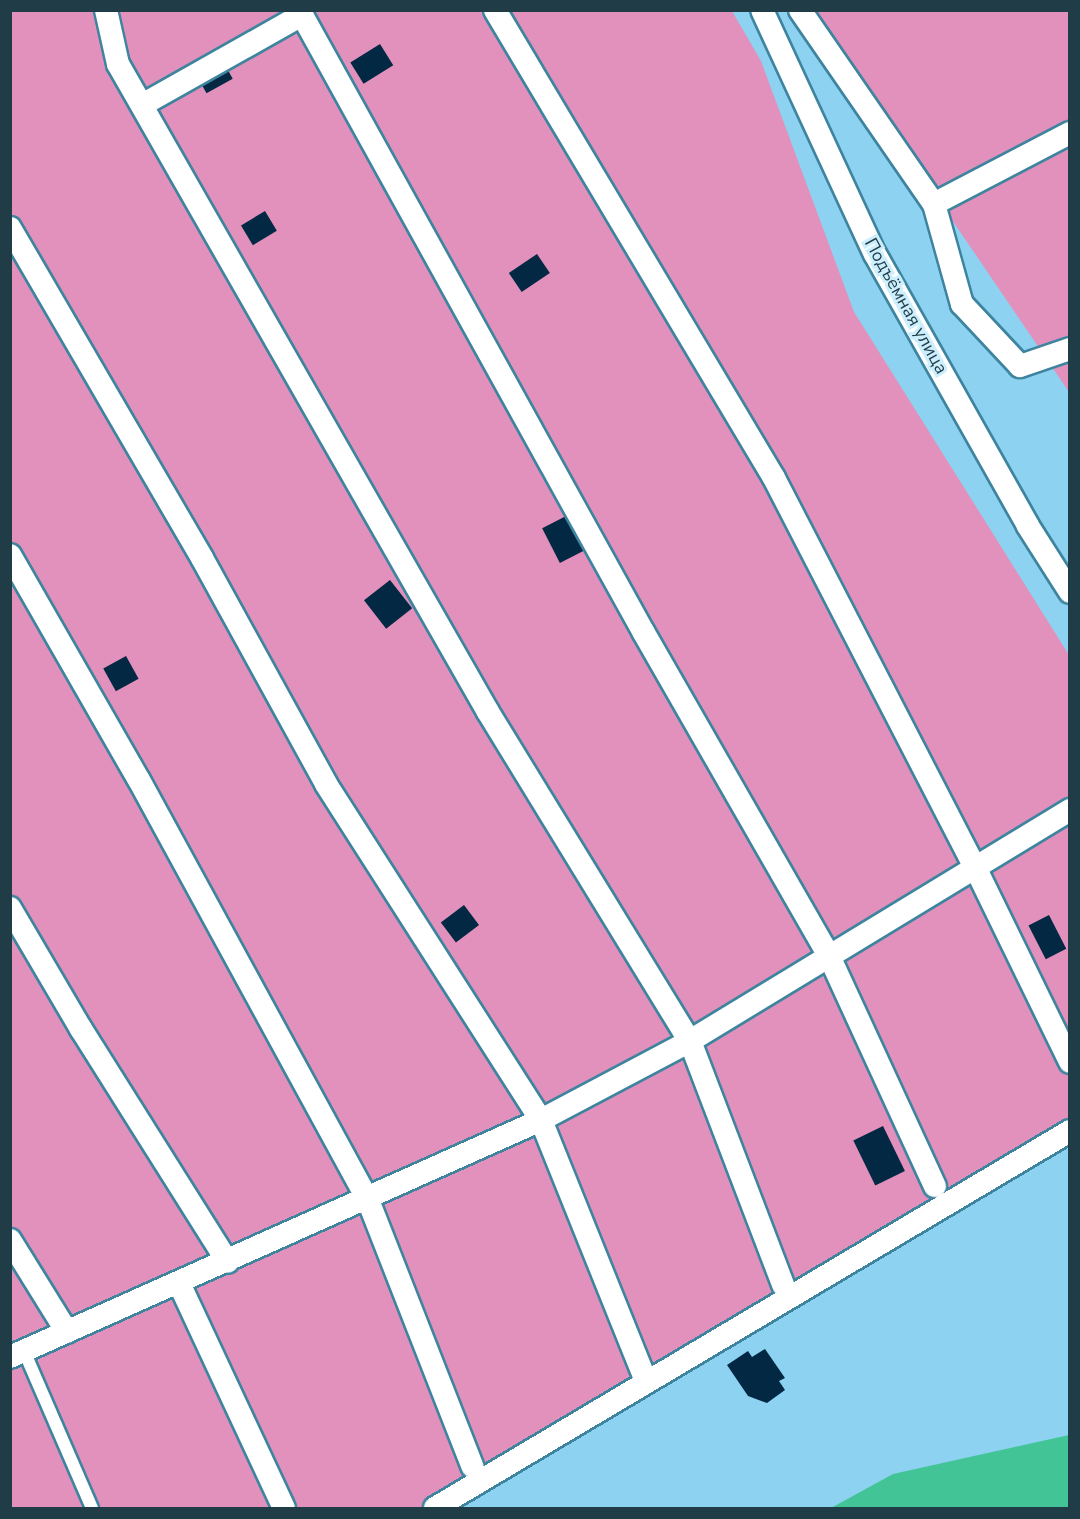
<!DOCTYPE html>
<html>
<head>
<meta charset="utf-8">
<style>
	body { margin:0 }
	#map { position:relative; width:1080px; height:1519px; overflow:hidden; background:#8dd2f0; font-family:"Nunito Sans",sans-serif }
	div>[style] { position:absolute }
	.green>* { inset:0; background:#e191bc }
	.water>* { inset:0; background:#43c497 }
	.building>* { inset:0; background:#032844; transform-origin:0 0 }
	.roads { filter:drop-shadow(2px 0 #3e849f) drop-shadow(-2px 0 #3e849f) drop-shadow(0 2px #3e849f) drop-shadow(0 -2px #3e849f) }
	.lane>* { height:12px; margin:-6px; padding:0 6px; transform-origin:6px; border-radius:6px; background:#fff }
	.street>* { height:22px; margin:-11px; padding:0 11px; transform-origin:11px; border-radius:11px; background:#fff }
	span { translate:-50% -50%; white-space:nowrap; text-align:center; line-height:1.15; -webkit-text-stroke:6px #cceefd; paint-order:stroke }
	.street-label { font-size:18px; color:#1f3c47 }
	.frame { position:absolute; inset:0; border:12px solid #1f3c47; pointer-events:none }
</style>
</head>
<body>
<div id="map">
	<div class="green">
		<i style="clip-path:polygon(10px 11px,732px 11px,761px 61px,854px 312px,1069px 655px,1069px 1136px,440px 1508px,11px 1508px)"></i>
		<i style="clip-path:polygon(810px 11px,1069px 11px,1069px 392px)"></i>
	</div>
	<div class="water">
		<i style="clip-path:polygon(1069px 1435px,1069px 1508px,831px 1508px,893px 1474px)"></i>
	</div>
	<div class="building">
		<i style="left:380px;top:44px;width:25px;height:35px;rotate:58deg"></i>
		<i style="left:224px;top:63px;width:18px;height:30px;rotate:61deg"></i>
		<i style="left:265px;top:211px;width:23px;height:28px;rotate:59deg"></i>
		<i style="left:537px;top:254px;width:23px;height:34px;rotate:56deg"></i>
		<i style="left:568px;top:515px;width:39px;height:29px;rotate:63deg"></i>
		<i style="left:390px;top:580px;width:36px;height:33px;rotate:52deg"></i>
		<i style="left:126px;top:656px;width:26px;height:26px;rotate:61deg"></i>
		<i style="left:464px;top:905px;width:25px;height:29px;rotate:53deg"></i>
		<i style="left:1049px;top:915px;width:38px;height:23px;rotate:63deg"></i>
		<i style="left:883px;top:1126px;width:50px;height:33px;rotate:64deg"></i>
		<i style="clip-path:polygon(765px 1349px,785px 1378px,779px 1381px,785px 1390px,767px 1403px,748px 1396px,727px 1365px,748px 1351px,752px 1357px)"></i>
	</div>
	<div class="roads">
		<div class="lane">
			<i style="left:24px;top:1351px;width:171px;rotate:66.6deg"></i>
		</div>
		<div class="street">
			<i style="left:106px;top:10px;width:55px;rotate:77.5deg"></i>
			<i style="left:118px;top:64px;width:746px;rotate:60.27deg"></i>
			<i style="left:488px;top:712px;width:386px;rotate:58.5deg"></i>
			<i style="left:690px;top:1041px;width:261px;rotate:69.1deg"></i>
			<i style="left:495px;top:10px;width:545px;rotate:59.2deg"></i>
			<i style="left:774px;top:478px;width:436px;rotate:62.7deg"></i>
			<i style="left:974px;top:865px;width:219px;rotate:64deg"></i>
			<i style="left:762px;top:10px;width:269px;rotate:65.2deg"></i>
			<i style="left:875px;top:254px;width:312px;rotate:60.6deg"></i>
			<i style="left:1028px;top:526px;width:78px;rotate:57.5deg"></i>
			<i style="left:800px;top:10px;width:236px;rotate:55.4deg"></i>
			<i style="left:934px;top:204px;width:104px;rotate:74.4deg"></i>
			<i style="left:962px;top:304px;width:85px;rotate:46.9deg"></i>
			<i style="left:1020px;top:366px;width:53px;rotate:-18.8deg"></i>
			<i style="left:142px;top:105px;width:184px;rotate:-29.4deg"></i>
			<i style="left:302px;top:15px;width:706px;rotate:61.04deg"></i>
			<i style="left:644px;top:633px;width:374px;rotate:60.2deg"></i>
			<i style="left:830px;top:958px;width:251px;rotate:65.3deg"></i>
			<i style="left:934px;top:204px;width:153px;rotate:-27.6deg"></i>
			<i style="left:10px;top:228px;width:382px;rotate:59.8deg"></i>
			<i style="left:202px;top:558px;width:258px;rotate:61.2deg"></i>
			<i style="left:326px;top:784px;width:399px;rotate:57.4deg"></i>
			<i style="left:541px;top:1120px;width:274px;rotate:68.1deg"></i>
			<i style="left:10px;top:555px;width:259px;rotate:60.2deg"></i>
			<i style="left:139px;top:780px;width:478px;rotate:61.4deg"></i>
			<i style="left:368px;top:1200px;width:286px;rotate:68.6deg"></i>
			<i style="left:10px;top:908px;width:140px;rotate:59.6deg"></i>
			<i style="left:81px;top:1029px;width:275px;rotate:57.8deg"></i>
			<i style="left:10px;top:1240px;width:108px;rotate:58.2deg"></i>
			<i style="left:179px;top:1283px;width:248px;rotate:65deg"></i>
			<i style="left:10px;top:1357px;width:581px;rotate:-24.05deg"></i>
			<i style="left:541px;top:1120px;width:169px;rotate:-27.9deg"></i>
			<i style="left:690px;top:1041px;width:445px;rotate:-31.3deg"></i>
			<i style="left:435px;top:1508px;width:738px;rotate:-30.7deg"></i>
		</div>
	</div>
	<div class="street-label">
		<span style="left:906px;top:306px;rotate:61deg">Подъёмная улица</span>
	</div>
	<div class="frame"></div>
</div>
</body>
</html>
